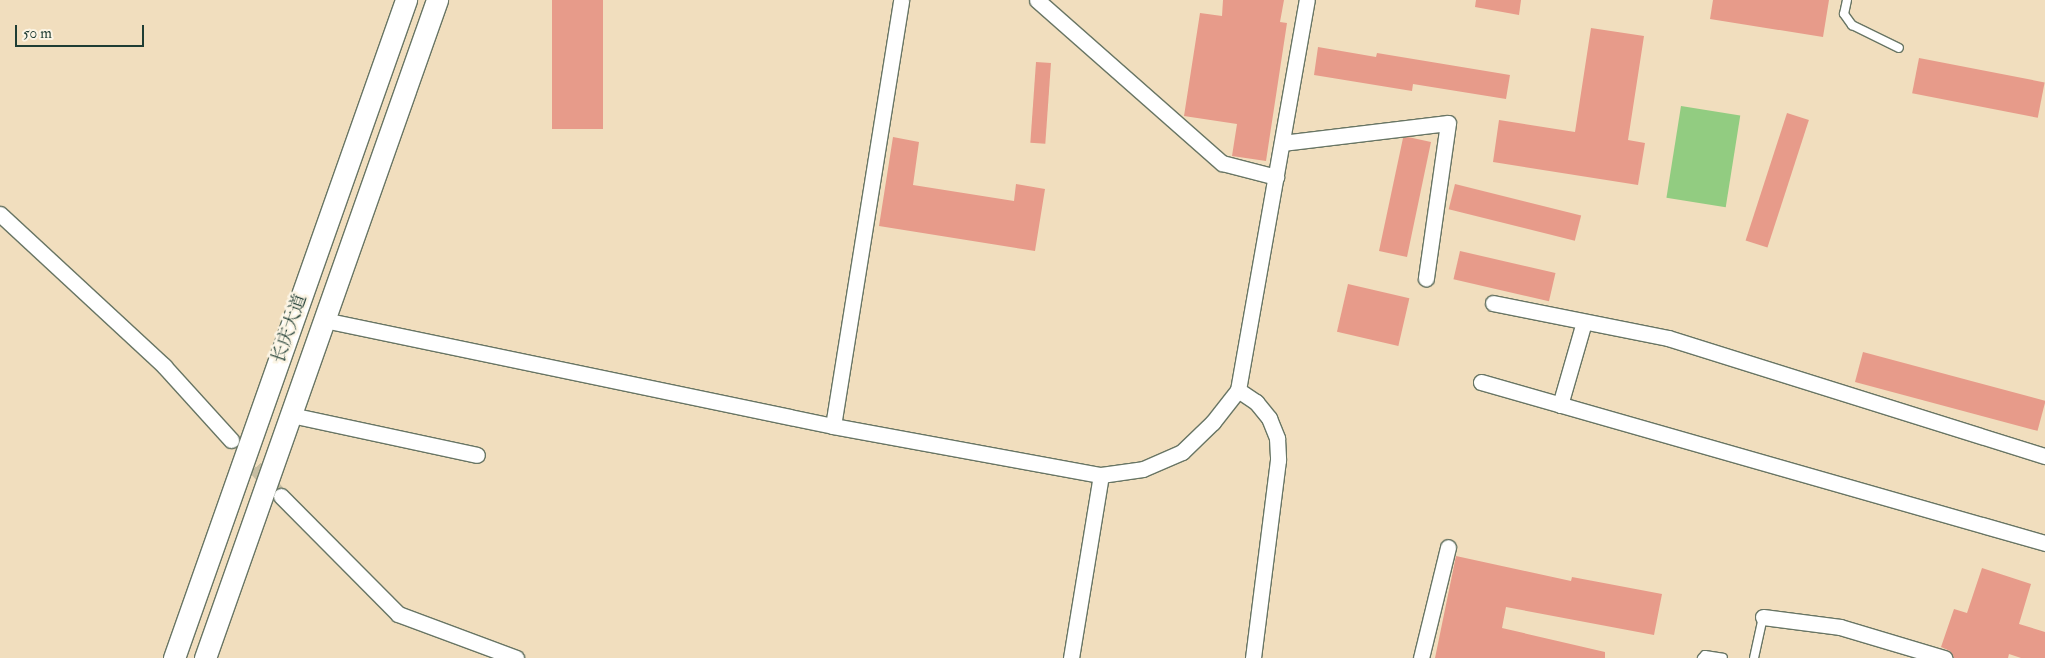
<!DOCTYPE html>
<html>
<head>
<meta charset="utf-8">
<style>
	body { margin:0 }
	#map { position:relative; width:2045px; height:658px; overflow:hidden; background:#f1debe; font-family:"IM FELL Double Pica","Noto Serif SC",serif }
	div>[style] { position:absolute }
	.green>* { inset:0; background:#92cc81; transform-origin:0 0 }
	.building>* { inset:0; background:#e79b8a; transform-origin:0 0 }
	.minor-tunnel>* { height:15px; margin-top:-7.5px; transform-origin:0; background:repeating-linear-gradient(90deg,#c7bea2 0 15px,transparent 0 23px) }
	.roads { filter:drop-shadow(1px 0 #687564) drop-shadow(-1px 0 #687564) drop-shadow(0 1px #687564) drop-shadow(0 -1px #687564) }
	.service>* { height:8px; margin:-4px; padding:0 4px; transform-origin:4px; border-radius:4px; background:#fff }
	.minor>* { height:15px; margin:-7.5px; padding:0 7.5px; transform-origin:7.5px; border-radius:7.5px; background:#fff }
	.secondary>* { height:21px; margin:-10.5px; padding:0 10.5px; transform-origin:10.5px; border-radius:10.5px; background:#fff }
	span { translate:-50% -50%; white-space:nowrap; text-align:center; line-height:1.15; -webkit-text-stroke:5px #fcf5e5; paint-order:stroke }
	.street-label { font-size:18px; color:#1f3d34 }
	.scale { position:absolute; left:15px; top:25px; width:129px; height:22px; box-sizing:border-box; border:2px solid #1f3d34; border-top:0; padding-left:6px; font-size:15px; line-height:18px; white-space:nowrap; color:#1f3d34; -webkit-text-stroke:4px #fcf5e5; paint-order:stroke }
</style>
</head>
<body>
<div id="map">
	<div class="green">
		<i style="left:1681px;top:106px;width:60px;height:93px;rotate:9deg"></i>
	</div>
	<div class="building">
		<i style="left:552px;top:0;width:51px;height:129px"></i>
		<i style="clip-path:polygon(1223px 0,1284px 0,1280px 22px,1287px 23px,1266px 161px,1232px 156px,1237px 124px,1184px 116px,1200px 13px,1222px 16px)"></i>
		<i style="clip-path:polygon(1476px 0,1521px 0,1519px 15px,1475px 7px)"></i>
		<i style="clip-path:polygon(1713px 0,1829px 0,1823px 37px,1710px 19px)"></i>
		<i style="clip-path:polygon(1591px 28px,1644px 36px,1628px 140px,1645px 143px,1638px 185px,1493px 162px,1499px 120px,1575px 132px)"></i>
		<i style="clip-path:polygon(1318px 47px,1376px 57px,1377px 53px,1510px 75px,1506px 99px,1413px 84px,1412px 91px,1314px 75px)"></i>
		<i style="left:1919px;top:58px;width:128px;height:36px;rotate:11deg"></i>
		<i style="left:1036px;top:62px;width:15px;height:81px;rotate:4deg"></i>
		<i style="left:1787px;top:113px;width:23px;height:134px;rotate:18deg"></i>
		<i style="clip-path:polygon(893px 137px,919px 142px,913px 185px,1014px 201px,1016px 184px,1045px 189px,1035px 251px,879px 226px)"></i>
		<i style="clip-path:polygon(1408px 137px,1431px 142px,1407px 257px,1379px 251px,1403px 138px)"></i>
		<i style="left:1455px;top:184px;width:130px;height:26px;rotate:14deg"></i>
		<i style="left:1460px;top:251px;width:98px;height:29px;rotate:13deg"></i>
		<i style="left:1348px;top:284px;width:63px;height:49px;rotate:13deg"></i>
		<i style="left:1863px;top:352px;width:189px;height:31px;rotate:15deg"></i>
		<i style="clip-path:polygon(1456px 556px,1571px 581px,1572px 577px,1662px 594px,1654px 635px,1506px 607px,1502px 628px,1605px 652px,1605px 658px,1435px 658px)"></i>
		<i style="clip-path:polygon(1982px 568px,2031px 584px,2019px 624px,2045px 632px,2045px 658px,2021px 658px,2009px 654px,2008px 658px,1954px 658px,1950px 651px,1941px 647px,1954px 609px,1967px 613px)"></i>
	</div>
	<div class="minor-tunnel">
		<i style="left:240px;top:450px;width:62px;rotate:48.3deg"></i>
	</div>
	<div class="roads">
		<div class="service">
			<i style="left:1847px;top:0;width:14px;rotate:102deg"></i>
			<i style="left:1844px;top:14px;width:14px;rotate:54deg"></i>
			<i style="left:1852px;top:25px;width:52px;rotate:26.1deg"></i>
			<i style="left:1702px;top:658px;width:4px;rotate:-45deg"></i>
			<i style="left:1705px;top:655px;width:18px;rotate:9deg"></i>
			<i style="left:1754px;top:658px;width:42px;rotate:-77.6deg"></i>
		</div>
		<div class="minor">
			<i style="left:1037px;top:0;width:247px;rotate:41.4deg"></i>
			<i style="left:1222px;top:163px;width:56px;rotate:14.5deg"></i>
			<i style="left:1282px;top:143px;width:167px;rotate:-6.9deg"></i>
			<i style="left:1448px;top:123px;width:157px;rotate:98.1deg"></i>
			<i style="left:0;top:214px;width:224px;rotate:42.8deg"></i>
			<i style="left:164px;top:366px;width:100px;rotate:47.8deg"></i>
			<i style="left:1493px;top:303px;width:178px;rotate:11.3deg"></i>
			<i style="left:1668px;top:338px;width:395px;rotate:17.4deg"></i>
			<i style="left:324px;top:320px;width:520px;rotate:11.76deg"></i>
			<i style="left:833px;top:426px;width:272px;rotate:10.4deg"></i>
			<i style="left:1101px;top:475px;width:42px;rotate:-8.1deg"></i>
			<i style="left:1143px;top:469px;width:43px;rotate:-23.6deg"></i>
			<i style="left:1182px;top:452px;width:43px;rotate:-44.1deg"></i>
			<i style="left:1213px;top:422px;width:41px;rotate:-52deg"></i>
			<i style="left:1238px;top:390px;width:396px;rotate:-80deg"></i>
			<i style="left:1481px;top:382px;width:587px;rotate:15.93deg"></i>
			<i style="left:1238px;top:390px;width:22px;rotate:34deg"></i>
			<i style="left:1256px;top:402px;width:21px;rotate:51deg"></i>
			<i style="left:1269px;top:418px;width:22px;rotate:68deg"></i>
			<i style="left:1277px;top:438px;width:22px;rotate:87deg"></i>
			<i style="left:1278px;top:460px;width:200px;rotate:97.2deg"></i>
			<i style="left:1560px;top:405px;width:86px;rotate:-73.9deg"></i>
			<i style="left:291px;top:415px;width:190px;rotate:12.1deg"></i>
			<i style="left:833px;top:426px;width:431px;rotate:-80.9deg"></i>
			<i style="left:281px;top:496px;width:166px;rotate:45.2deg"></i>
			<i style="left:398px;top:614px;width:126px;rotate:20.4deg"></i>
			<i style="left:1763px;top:617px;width:78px;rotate:7.4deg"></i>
			<i style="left:1840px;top:627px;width:109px;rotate:16.6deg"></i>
			<i style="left:1071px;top:658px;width:185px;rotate:-80.7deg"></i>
			<i style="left:1421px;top:658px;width:114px;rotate:-76.3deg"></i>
		</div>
		<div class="secondary">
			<i style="left:174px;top:658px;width:698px;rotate:-70.58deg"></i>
			<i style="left:205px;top:658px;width:698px;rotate:-70.58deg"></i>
		</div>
	</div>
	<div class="street-label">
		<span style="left:290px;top:329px;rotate:-71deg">长庆大道</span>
	</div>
	<div class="scale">50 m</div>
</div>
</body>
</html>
